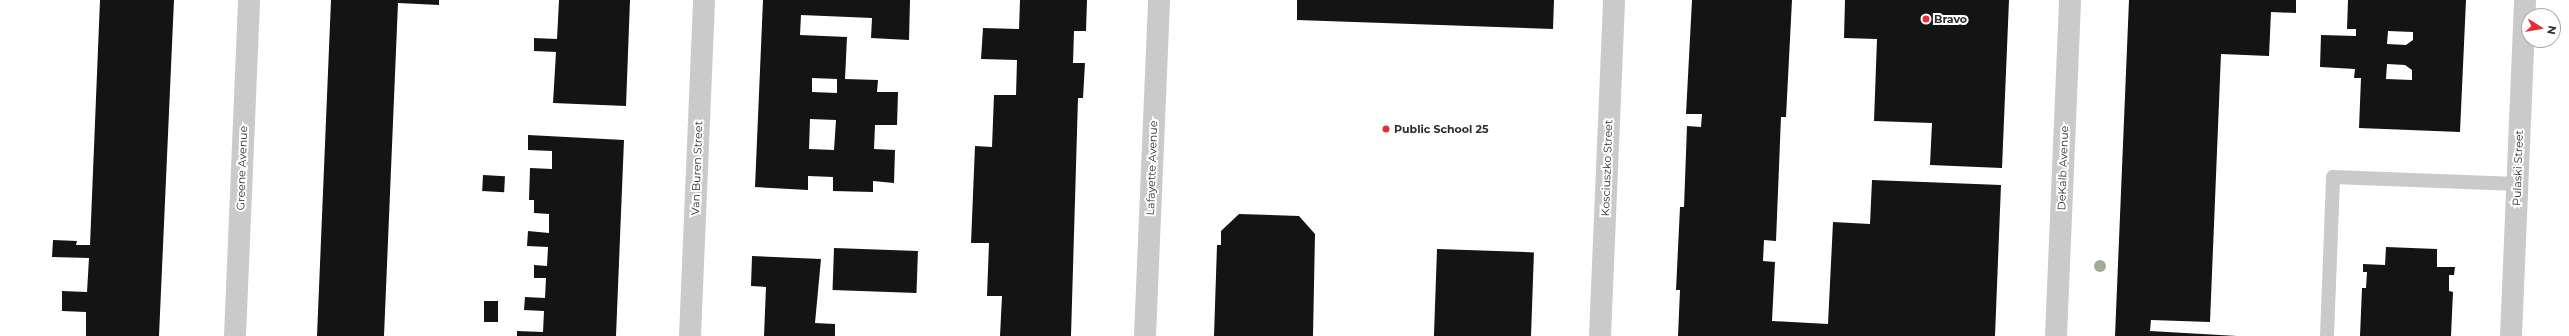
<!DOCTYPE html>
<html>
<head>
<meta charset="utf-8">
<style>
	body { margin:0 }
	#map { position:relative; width:2569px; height:336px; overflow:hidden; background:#fff; font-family:Montserrat,sans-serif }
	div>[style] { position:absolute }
	.building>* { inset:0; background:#141414; transform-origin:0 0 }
	.service>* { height:14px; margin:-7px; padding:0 7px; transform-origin:7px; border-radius:7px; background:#cacaca }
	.minor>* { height:22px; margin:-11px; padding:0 11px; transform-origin:11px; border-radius:11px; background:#cacaca }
	.trees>* { width:12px; height:12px; margin:-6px; border-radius:50%; background:#9eac93 }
	.dots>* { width:11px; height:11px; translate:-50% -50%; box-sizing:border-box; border:2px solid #fff; border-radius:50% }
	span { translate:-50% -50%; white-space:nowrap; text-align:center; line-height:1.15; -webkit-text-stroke:4px #fff; paint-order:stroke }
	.poi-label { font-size:11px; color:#2d2d2d; font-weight:700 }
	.left { translate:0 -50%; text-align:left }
	.street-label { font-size:11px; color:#2d2d2d }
	.north { position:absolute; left:2521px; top:8px; width:40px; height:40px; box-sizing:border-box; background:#fff; border:1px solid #ababab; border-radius:50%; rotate:101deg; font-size:11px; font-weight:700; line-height:16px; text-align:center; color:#2d2d2d }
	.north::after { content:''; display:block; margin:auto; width:14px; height:18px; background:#e72c32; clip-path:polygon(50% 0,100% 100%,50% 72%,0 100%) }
</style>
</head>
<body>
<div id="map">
	<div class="building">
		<i style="clip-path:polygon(100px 0,174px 0,159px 336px,86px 336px,86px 312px,62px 311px,62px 291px,87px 292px,89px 258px,52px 257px,53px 240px,77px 241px,76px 245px,90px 245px)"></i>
		<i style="clip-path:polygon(331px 0,439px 0,439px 5px,398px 3px,384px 336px,317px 336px)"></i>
		<i style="clip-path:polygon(559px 0,630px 0,626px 106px,553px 103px,556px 52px,534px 51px,534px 38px,557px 39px)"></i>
		<i style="clip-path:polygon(evenodd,763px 0,910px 0,909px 40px,871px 38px,872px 18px,801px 15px,800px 35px,847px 37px,845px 79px,878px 80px,877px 92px,898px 92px,897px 125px,875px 125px,874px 149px,895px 150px,894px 183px,873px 181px,873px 192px,833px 191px,833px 177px,808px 176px,808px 190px,755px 187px,763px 0,812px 78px,837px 79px,837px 93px,812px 92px,812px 78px,763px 0,810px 119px,836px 120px,834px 150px,809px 149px,810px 119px)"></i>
		<i style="clip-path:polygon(1020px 0,1087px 0,1086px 31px,1074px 31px,1073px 63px,1085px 63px,1083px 98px,1078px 98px,1071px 336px,1000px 336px,1002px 296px,987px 296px,989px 243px,971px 243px,975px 146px,992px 147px,994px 95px,1016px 95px,1017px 60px,981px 59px,983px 28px,1019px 29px)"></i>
		<i style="clip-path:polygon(1297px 0,1554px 0,1553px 29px,1297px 20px)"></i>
		<i style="clip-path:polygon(1692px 0,1792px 0,1786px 117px,1781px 117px,1776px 241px,1764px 240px,1763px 261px,1775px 262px,1772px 321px,1828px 324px,1833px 222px,1870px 224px,1872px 180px,2001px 185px,1995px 336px,1678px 336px,1680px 290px,1676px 290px,1680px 207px,1684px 207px,1687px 126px,1701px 127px,1702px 114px,1686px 114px)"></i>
		<i style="clip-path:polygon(1845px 0,2009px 0,2002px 168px,1930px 165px,1932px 123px,1874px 121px,1877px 39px,1844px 38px)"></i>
		<i style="clip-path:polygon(2129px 0,2296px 0,2296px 13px,2271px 12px,2269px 56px,2221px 54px,2210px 322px,2151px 320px,2150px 331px,2237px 336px,2115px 336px)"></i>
		<i style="clip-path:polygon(evenodd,2348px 0,2466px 0,2460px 132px,2359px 128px,2361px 78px,2354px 78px,2355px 69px,2320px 67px,2321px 35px,2356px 36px,2356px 29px,2347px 29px,2348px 0,2388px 31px,2413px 32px,2413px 40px,2406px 45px,2387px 44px,2388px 31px,2348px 0,2387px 64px,2405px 65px,2412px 70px,2412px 80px,2386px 79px,2387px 64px)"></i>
		<i style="clip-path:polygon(528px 135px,624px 140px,616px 336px,517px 336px,517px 331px,543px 332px,544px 311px,524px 310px,525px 297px,545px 298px,546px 278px,534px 278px,534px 265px,547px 266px,548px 247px,527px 246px,528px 231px,549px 233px,549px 214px,534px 213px,534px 200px,529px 200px,530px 168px,552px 169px,552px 151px,528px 150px)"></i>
		<i style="left:483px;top:175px;width:22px;height:16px;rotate:3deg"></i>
		<i style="clip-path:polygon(1239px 214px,1299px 216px,1315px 234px,1313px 336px,1214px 336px,1217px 245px,1221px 245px,1221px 231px)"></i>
		<i style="clip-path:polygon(2386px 247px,2437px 249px,2437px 267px,2455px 267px,2454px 275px,2449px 275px,2449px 291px,2453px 292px,2451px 336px,2360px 336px,2362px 288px,2366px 288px,2367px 272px,2363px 272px,2363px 264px,2385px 265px)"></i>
		<i style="left:834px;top:248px;width:84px;height:42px;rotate:2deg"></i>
		<i style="left:1437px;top:249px;width:97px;height:87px;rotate:2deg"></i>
		<i style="clip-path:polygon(752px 256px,821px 259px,815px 323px,835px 324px,835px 336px,764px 336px,766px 287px,751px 286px)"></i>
		<i style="left:484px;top:301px;width:14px;height:21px"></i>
	</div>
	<div class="service">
		<i style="left:2327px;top:336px;width:159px;rotate:-87.8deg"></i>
		<i style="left:2333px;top:177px;width:185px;rotate:2.2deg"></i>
	</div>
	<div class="minor">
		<i style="left:235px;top:336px;width:336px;rotate:-87.6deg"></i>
		<i style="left:690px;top:336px;width:336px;rotate:-87.6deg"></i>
		<i style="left:1145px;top:336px;width:336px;rotate:-87.6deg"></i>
		<i style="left:1600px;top:336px;width:336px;rotate:-87.6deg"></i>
		<i style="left:2056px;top:336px;width:336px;rotate:-87.6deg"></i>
		<i style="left:2511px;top:336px;width:336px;rotate:-87.6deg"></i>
	</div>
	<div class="trees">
		<i style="left:2100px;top:266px"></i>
	</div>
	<div class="dots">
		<i style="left:1926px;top:19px;background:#e72c32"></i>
		<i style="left:1386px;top:129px;background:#e72c32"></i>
	</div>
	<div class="poi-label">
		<span class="left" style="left:1934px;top:19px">Bravo</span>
		<span class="left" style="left:1394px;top:129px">Public School 25</span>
	</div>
	<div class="street-label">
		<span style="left:242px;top:168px;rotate:-88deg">Greene Avenue</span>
		<span style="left:697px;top:168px;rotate:-88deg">Van Buren Street</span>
		<span style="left:1152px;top:168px;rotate:-88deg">Lafayette Avenue</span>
		<span style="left:1607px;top:168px;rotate:-88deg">Kosciuszko Street</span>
		<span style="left:2063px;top:168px;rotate:-88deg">DeKalb Avenue</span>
		<span style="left:2518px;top:168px;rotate:-88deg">Pulaski Street</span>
	</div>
	<div class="north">N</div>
</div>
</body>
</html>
